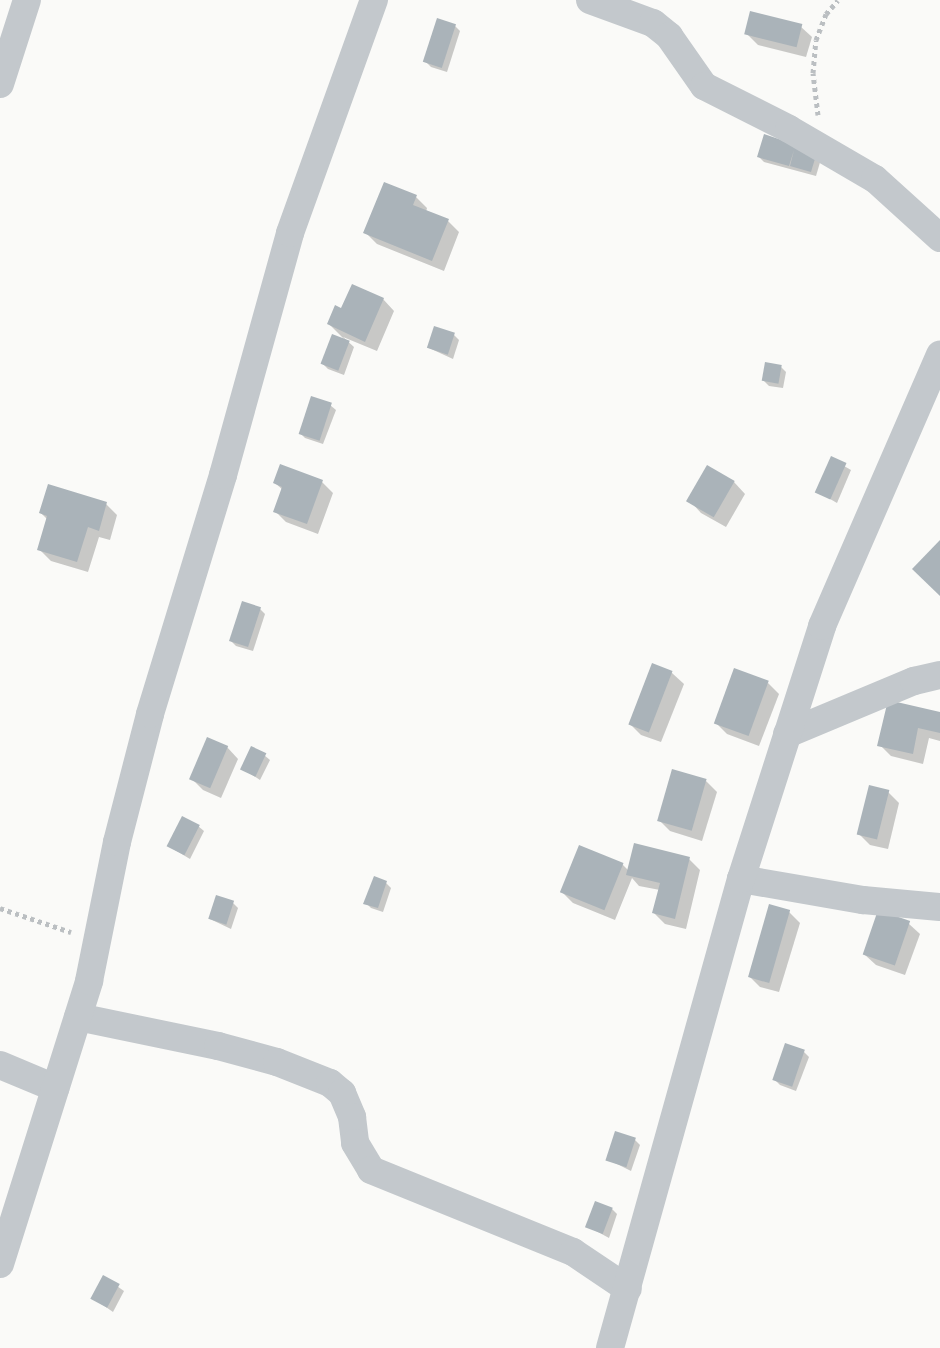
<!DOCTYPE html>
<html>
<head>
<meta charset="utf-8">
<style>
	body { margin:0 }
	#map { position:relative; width:940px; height:1348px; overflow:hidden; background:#fafaf8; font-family:Arial,sans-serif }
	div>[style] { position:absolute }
	.shadow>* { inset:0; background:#0003 }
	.building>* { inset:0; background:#aab3b9; transform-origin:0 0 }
	.path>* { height:5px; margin-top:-2.5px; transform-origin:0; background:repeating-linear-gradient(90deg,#bbbfc2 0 4px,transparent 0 8px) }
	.minor>* { height:28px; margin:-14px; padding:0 14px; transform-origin:14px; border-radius:14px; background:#c3c8cc }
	span { translate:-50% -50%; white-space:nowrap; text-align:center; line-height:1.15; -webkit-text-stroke:8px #fff; paint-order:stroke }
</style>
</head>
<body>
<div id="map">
	<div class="shadow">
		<i style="clip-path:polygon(455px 26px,460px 31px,447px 72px,431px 67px,426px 62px)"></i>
		<i style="clip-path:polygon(800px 26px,812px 37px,806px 57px,758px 45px,747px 34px)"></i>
		<i style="clip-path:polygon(765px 137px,821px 159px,816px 176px,764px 162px,759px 157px)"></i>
		<i style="clip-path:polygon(416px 197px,427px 208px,426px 212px,448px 221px,459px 232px,444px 271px,377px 244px,366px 233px)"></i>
		<i style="clip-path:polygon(383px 299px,394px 311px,377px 351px,343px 337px,354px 347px,344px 375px,328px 369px,323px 364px,347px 342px,329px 324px,342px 311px)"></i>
		<i style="clip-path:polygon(454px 335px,459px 340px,453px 359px,429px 348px)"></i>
		<i style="clip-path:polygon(781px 367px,786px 372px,783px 388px,769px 386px,764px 381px)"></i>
		<i style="clip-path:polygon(330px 405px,336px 410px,323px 444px,305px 438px,300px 433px)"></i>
		<i style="clip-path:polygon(832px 459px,851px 470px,837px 503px,818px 492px)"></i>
		<i style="clip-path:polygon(322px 482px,333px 493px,318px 534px,286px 522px,275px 511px,283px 490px,275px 483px)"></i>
		<i style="clip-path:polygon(734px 482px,745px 494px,726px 527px,701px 513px,690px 501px)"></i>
		<i style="clip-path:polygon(106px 504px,117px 515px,110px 540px,99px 537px,88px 572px,51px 561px,39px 549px,48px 520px,41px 513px)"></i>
		<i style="clip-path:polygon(260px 609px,265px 614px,253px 651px,236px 646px,231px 641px)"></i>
		<i style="clip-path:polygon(653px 666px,672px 673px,684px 684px,661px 742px,641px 735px,630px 724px)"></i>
		<i style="clip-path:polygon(768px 683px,779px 694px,759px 746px,727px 734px,716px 723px)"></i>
		<i style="clip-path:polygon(940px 714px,940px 741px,929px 738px,923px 764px,891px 756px,880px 745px)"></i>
		<i style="clip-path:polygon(227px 747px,238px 759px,221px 798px,203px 790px,192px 779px)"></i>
		<i style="clip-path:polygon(264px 755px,270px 760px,260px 780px,243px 769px)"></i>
		<i style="clip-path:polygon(706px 781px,717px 792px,702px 841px,670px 831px,659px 820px)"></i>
		<i style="clip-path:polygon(888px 792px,899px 803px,888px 849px,870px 845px,859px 834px)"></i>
		<i style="clip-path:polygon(198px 826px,204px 831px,190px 859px,170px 847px)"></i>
		<i style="clip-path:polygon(689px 859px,700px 870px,686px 929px,665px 924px,654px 913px,660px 890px,639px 886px,632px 878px,615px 920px,573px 903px,561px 891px,622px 864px,629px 871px)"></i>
		<i style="clip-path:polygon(386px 883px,391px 888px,383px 912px,371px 908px,366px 903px)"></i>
		<i style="clip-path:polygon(233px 903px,238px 908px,231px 929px,210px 919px)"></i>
		<i style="clip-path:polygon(789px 912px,800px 923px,779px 992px,760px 987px,749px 976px)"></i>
		<i style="clip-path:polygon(908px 923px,920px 934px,905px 975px,876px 965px,864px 954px)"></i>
		<i style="clip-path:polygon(804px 1052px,809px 1057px,796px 1091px,780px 1085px,774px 1079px)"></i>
		<i style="clip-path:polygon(635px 1140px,640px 1145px,631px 1171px,607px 1159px)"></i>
		<i style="clip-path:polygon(612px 1209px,617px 1214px,609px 1238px,587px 1226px)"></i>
		<i style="clip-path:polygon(104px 1277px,124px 1291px,113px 1312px,93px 1298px)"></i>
	</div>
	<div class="building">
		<i style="left:750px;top:11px;width:54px;height:24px;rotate:14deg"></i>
		<i style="left:437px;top:18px;width:20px;height:46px;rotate:18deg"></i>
		<i style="clip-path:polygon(764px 134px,817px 152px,811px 172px,790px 166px,794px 150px,789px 166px,757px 157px)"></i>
		<i style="clip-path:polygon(384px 182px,417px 195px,413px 205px,449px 219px,432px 261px,363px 233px)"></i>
		<i style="clip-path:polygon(352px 284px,384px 298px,365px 342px,327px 324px,335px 305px,341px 308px)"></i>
		<i style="left:434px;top:326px;width:22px;height:23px;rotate:18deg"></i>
		<i style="left:332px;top:334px;width:19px;height:32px;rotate:21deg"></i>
		<i style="left:765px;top:362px;width:17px;height:19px;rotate:10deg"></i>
		<i style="left:311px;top:396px;width:22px;height:40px;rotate:18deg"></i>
		<i style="left:831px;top:456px;width:17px;height:40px;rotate:24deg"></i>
		<i style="clip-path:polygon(280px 464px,323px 480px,307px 524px,273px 512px,282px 487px,273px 483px)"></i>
		<i style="left:707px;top:465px;width:32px;height:42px;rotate:30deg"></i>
		<i style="clip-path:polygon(48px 484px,107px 502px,99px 531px,88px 527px,77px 562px,37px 550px,47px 516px,39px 513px)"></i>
		<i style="clip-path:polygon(940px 540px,940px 596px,912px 569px)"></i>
		<i style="left:242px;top:601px;width:20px;height:42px;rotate:18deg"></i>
		<i style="left:652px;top:663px;width:22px;height:66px;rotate:21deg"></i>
		<i style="left:734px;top:668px;width:37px;height:59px;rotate:20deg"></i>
		<i style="clip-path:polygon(888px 700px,940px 712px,940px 733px,918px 728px,913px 754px,877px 746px)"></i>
		<i style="left:207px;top:737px;width:23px;height:46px;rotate:23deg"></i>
		<i style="left:251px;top:746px;width:17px;height:26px;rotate:25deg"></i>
		<i style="left:672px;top:769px;width:36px;height:54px;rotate:16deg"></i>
		<i style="left:869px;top:785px;width:21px;height:51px;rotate:14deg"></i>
		<i style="left:182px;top:816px;width:20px;height:34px;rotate:27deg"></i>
		<i style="clip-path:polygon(634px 843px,690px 857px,675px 919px,652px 913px,660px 883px,626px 875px)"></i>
		<i style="left:579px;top:845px;width:48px;height:51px;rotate:22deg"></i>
		<i style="clip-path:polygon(374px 876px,387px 881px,378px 908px,363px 904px)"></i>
		<i style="left:216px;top:895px;width:19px;height:25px;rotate:18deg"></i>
		<i style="left:769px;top:904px;width:22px;height:76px;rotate:16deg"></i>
		<i style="left:878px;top:910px;width:34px;height:47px;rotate:19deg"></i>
		<i style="left:785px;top:1043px;width:21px;height:39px;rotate:19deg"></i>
		<i style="left:615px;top:1131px;width:22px;height:31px;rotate:18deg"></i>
		<i style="left:595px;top:1201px;width:19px;height:28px;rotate:21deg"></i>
		<i style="left:103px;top:1275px;width:19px;height:27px;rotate:28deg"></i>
	</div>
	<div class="path">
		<i style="left:818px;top:115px;width:42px;rotate:-96.8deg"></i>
		<i style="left:813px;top:73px;width:33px;rotate:-85deg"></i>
		<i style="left:816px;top:40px;width:28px;rotate:-69deg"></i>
		<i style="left:826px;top:14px;width:18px;rotate:-49deg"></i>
		<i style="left:0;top:908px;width:75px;rotate:18.7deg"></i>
	</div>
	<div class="minor">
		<i style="left:590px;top:0;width:67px;rotate:20.1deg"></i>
		<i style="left:653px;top:23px;width:21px;rotate:39deg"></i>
		<i style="left:669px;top:36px;width:61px;rotate:55deg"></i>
		<i style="left:704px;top:86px;width:95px;rotate:26.8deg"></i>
		<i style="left:789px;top:129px;width:99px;rotate:30.2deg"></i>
		<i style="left:875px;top:179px;width:88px;rotate:42.2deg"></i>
		<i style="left:0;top:84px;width:88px;rotate:-72.2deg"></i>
		<i style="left:787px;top:734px;width:138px;rotate:-22.7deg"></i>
		<i style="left:914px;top:681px;width:27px;rotate:-13deg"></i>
		<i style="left:741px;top:879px;width:124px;rotate:9.8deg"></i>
		<i style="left:863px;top:900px;width:77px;rotate:5.2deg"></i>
		<i style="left:78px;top:1017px;width:143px;rotate:11.7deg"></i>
		<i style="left:218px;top:1046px;width:61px;rotate:15.2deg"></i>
		<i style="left:277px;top:1062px;width:57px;rotate:21.6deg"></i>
		<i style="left:330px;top:1083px;width:16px;rotate:40deg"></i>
		<i style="left:342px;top:1093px;width:26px;rotate:67deg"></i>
		<i style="left:352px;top:1117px;width:26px;rotate:83deg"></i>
		<i style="left:355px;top:1143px;width:31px;rotate:59deg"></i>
		<i style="left:371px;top:1170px;width:218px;rotate:22.1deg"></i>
		<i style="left:573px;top:1252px;width:66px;rotate:33.9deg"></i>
		<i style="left:0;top:1065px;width:60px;rotate:22.7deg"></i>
		<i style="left:0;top:1264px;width:297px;rotate:-72.5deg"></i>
		<i style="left:89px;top:981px;width:142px;rotate:-78.6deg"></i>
		<i style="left:117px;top:842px;width:132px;rotate:-75.5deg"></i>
		<i style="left:150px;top:714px;width:250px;rotate:-73deg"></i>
		<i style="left:223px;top:475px;width:251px;rotate:-74.5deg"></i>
		<i style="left:290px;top:233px;width:248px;rotate:-70.2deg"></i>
		<i style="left:610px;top:1348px;width:487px;rotate:-74.4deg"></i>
		<i style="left:741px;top:879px;width:266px;rotate:-72.2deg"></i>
		<i style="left:822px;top:626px;width:296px;rotate:-66.5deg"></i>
	</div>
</div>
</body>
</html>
